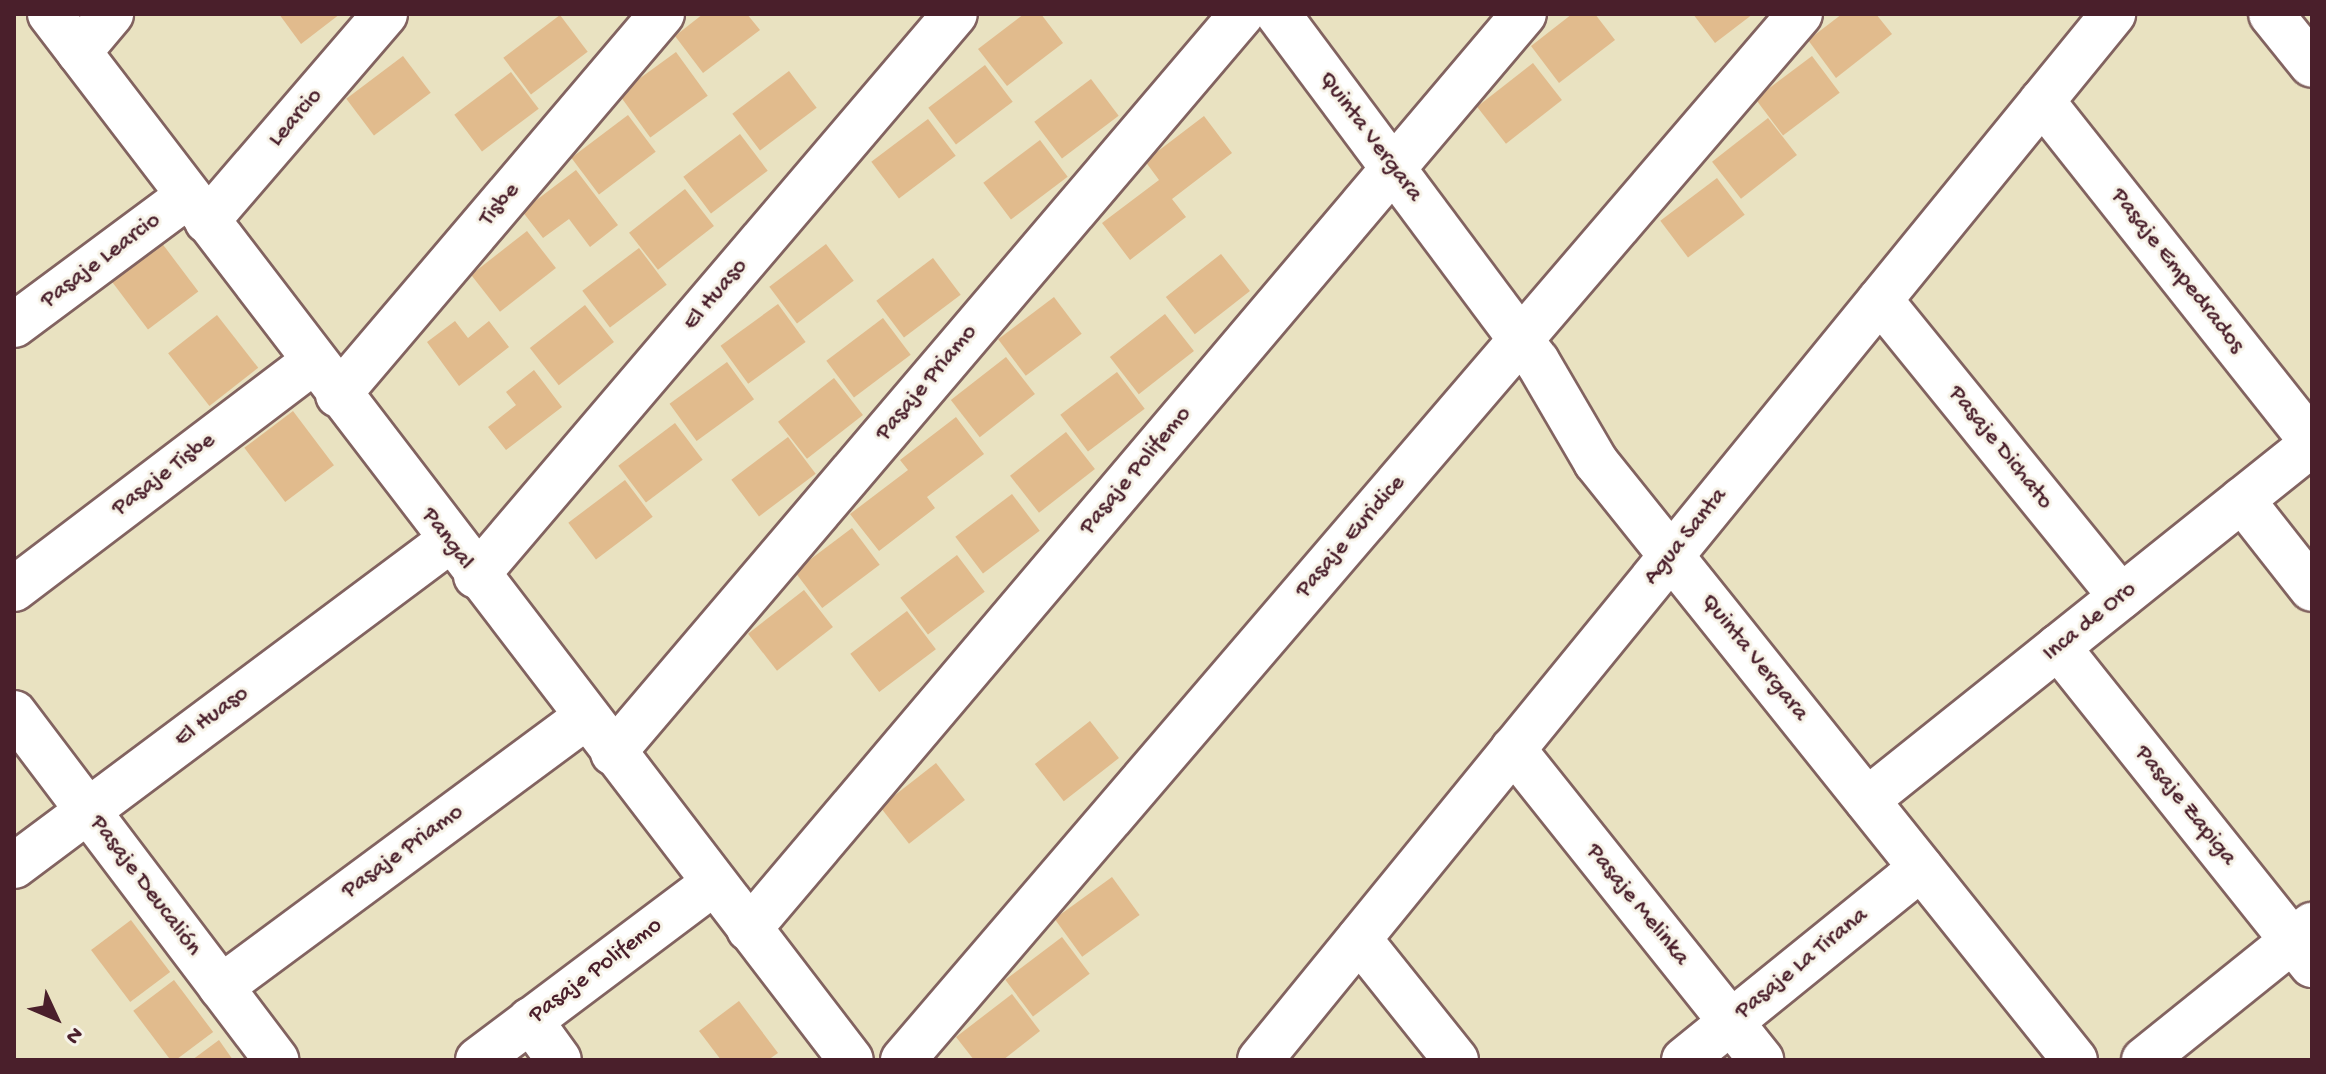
<!DOCTYPE html>
<html>
<head>
<meta charset="utf-8">
<style>
	body { margin:0 }
	#map { position:relative; width:2326px; height:1074px; overflow:hidden; background:#e9e2c1; font-family:"Gochi Hand",sans-serif }
	div>[style] { position:absolute }
	.building>* { inset:0; background:#e1bb8d; transform-origin:0 0 }
	.roads { filter:drop-shadow(2px 0 #826360) drop-shadow(-2px 0 #826360) drop-shadow(0 2px #826360) drop-shadow(0 -2px #826360) }
	.street>* { height:44px; margin:-22px; padding:0 22px; transform-origin:22px; border-radius:22px; background:#fff }
	span { translate:-50% -50%; white-space:nowrap; text-align:center; line-height:1.15; -webkit-text-stroke:6px #f7f3e8; paint-order:stroke }
	.street-label { font-size:24px; color:#4a1f2b }
	.frame { position:absolute; inset:0; border:16px solid #4a1f2b; pointer-events:none }
	.north { position:absolute; left:16px; top:978px; width:80px; height:80px; -webkit-text-stroke:6px #f7f3e8; paint-order:stroke; rotate:134deg; font-size:22px; font-weight:700; line-height:32px; text-align:center; color:#4a1f2b }
	.north::after { content:''; display:block; margin:auto; width:28px; height:36px; background:#4a1f2b; clip-path:polygon(50% 0,100% 100%,50% 72%,0 100%) }
</style>
</head>
<body>
<div id="map">
	<div class="building">
		<i style="clip-path:polygon(279px 14px,340px 14px,301px 44px)"></i>
		<i style="clip-path:polygon(703px 14px,747px 14px,760px 30px,703px 73px,675px 36px)"></i>
		<i style="clip-path:polygon(1024px 14px,1041px 14px,1063px 43px,1007px 86px,978px 49px)"></i>
		<i style="clip-path:polygon(1572px 14px,1595px 14px,1615px 40px,1559px 83px,1531px 46px)"></i>
		<i style="clip-path:polygon(1693px 14px,1753px 14px,1715px 43px)"></i>
		<i style="clip-path:polygon(1842px 14px,1876px 14px,1892px 34px,1836px 78px,1808px 40px)"></i>
		<i style="left:560px;top:15px;width:46px;height:71px;rotate:53deg"></i>
		<i style="left:676px;top:52px;width:54px;height:71px;rotate:54deg"></i>
		<i style="left:403px;top:56px;width:46px;height:71px;rotate:53deg"></i>
		<i style="left:1812px;top:56px;width:46px;height:71px;rotate:53deg"></i>
		<i style="left:1533px;top:63px;width:47px;height:71px;rotate:52deg"></i>
		<i style="left:985px;top:65px;width:46px;height:71px;rotate:53deg"></i>
		<i style="left:789px;top:71px;width:46px;height:71px;rotate:53deg"></i>
		<i style="left:511px;top:72px;width:46px;height:71px;rotate:53deg"></i>
		<i style="left:1091px;top:79px;width:46px;height:71px;rotate:53deg"></i>
		<i style="left:628px;top:115px;width:46px;height:71px;rotate:53deg"></i>
		<i style="clip-path:polygon(1204px 116px,1232px 153px,1172px 199px,1186px 217px,1130px 260px,1102px 223px,1159px 180px,1145px 161px)"></i>
		<i style="left:1768px;top:118px;width:47px;height:71px;rotate:52deg"></i>
		<i style="left:928px;top:119px;width:46px;height:71px;rotate:53deg"></i>
		<i style="left:740px;top:134px;width:46px;height:71px;rotate:53deg"></i>
		<i style="left:1040px;top:140px;width:46px;height:71px;rotate:53deg"></i>
		<i style="clip-path:polygon(576px 170px,618px 225px,590px 247px,569px 219px,543px 238px,522px 211px)"></i>
		<i style="left:1717px;top:178px;width:46px;height:71px;rotate:53deg"></i>
		<i style="left:685px;top:189px;width:47px;height:71px;rotate:52deg"></i>
		<i style="left:527px;top:231px;width:47px;height:71px;rotate:52deg"></i>
		<i style="left:158px;top:238px;width:67px;height:63px;rotate:53deg"></i>
		<i style="left:826px;top:244px;width:46px;height:71px;rotate:53deg"></i>
		<i style="left:639px;top:248px;width:46px;height:71px;rotate:53deg"></i>
		<i style="left:1221px;top:254px;width:47px;height:70px;rotate:52deg"></i>
		<i style="left:933px;top:258px;width:46px;height:71px;rotate:53deg"></i>
		<i style="left:1054px;top:297px;width:46px;height:70px;rotate:53deg"></i>
		<i style="left:778px;top:304px;width:47px;height:71px;rotate:54deg"></i>
		<i style="left:585px;top:305px;width:47px;height:70px;rotate:52deg"></i>
		<i style="left:1165px;top:314px;width:47px;height:70px;rotate:52deg"></i>
		<i style="left:217px;top:315px;width:67px;height:62px;rotate:52deg"></i>
		<i style="left:883px;top:318px;width:46px;height:71px;rotate:53deg"></i>
		<i style="clip-path:polygon(455px 321px,468px 338px,489px 321px,509px 347px,459px 386px,427px 342px)"></i>
		<i style="left:1006px;top:357px;width:47px;height:70px;rotate:52deg"></i>
		<i style="left:727px;top:362px;width:46px;height:71px;rotate:54deg"></i>
		<i style="clip-path:polygon(534px 370px,562px 407px,506px 450px,488px 427px,516px 405px,506px 392px)"></i>
		<i style="left:1117px;top:372px;width:46px;height:71px;rotate:53deg"></i>
		<i style="left:834px;top:378px;width:47px;height:71px;rotate:52deg"></i>
		<i style="left:293px;top:411px;width:68px;height:61px;rotate:53deg"></i>
		<i style="clip-path:polygon(956px 417px,984px 454px,927px 497px,935px 508px,879px 551px,850px 514px,908px 470px,900px 460px)"></i>
		<i style="left:675px;top:423px;width:46px;height:71px;rotate:53deg"></i>
		<i style="left:1066px;top:432px;width:47px;height:71px;rotate:52deg"></i>
		<i style="left:788px;top:437px;width:46px;height:71px;rotate:53deg"></i>
		<i style="left:625px;top:480px;width:46px;height:71px;rotate:53deg"></i>
		<i style="left:1012px;top:494px;width:46px;height:71px;rotate:53deg"></i>
		<i style="left:852px;top:528px;width:46px;height:72px;rotate:53deg"></i>
		<i style="left:957px;top:555px;width:46px;height:71px;rotate:53deg"></i>
		<i style="left:804px;top:590px;width:47px;height:71px;rotate:52deg"></i>
		<i style="left:907px;top:611px;width:48px;height:71px;rotate:53deg"></i>
		<i style="left:1090px;top:721px;width:47px;height:70px;rotate:52deg"></i>
		<i style="left:936px;top:763px;width:47px;height:71px;rotate:52deg"></i>
		<i style="left:1112px;top:877px;width:47px;height:71px;rotate:54deg"></i>
		<i style="left:131px;top:920px;width:65px;height:50px;rotate:53deg"></i>
		<i style="left:1062px;top:937px;width:46px;height:71px;rotate:53deg"></i>
		<i style="left:174px;top:980px;width:65px;height:51px;rotate:53deg"></i>
		<i style="clip-path:polygon(1012px 994px,1040px 1031px,1003px 1060px,974px 1060px,956px 1037px)"></i>
		<i style="clip-path:polygon(739px 1001px,778px 1053px,768px 1060px,721px 1060px,699px 1031px)"></i>
		<i style="clip-path:polygon(219px 1040px,233px 1060px,192px 1060px)"></i>
	</div>
	<div class="roads">
		<div class="street">
			<i style="left:50px;top:14px;width:1317px;rotate:52.56deg"></i>
			<i style="left:1278px;top:14px;width:433px;rotate:53.3deg"></i>
			<i style="left:1537px;top:361px;width:117px;rotate:59.7deg"></i>
			<i style="left:1596px;top:462px;width:766px;rotate:51.31deg"></i>
			<i style="left:2271px;top:14px;width:65px;rotate:51.2deg"></i>
			<i style="left:79px;top:52px;width:50px;rotate:-49.9deg"></i>
			<i style="left:2042px;top:101px;width:435px;rotate:51.6deg"></i>
			<i style="left:207px;top:221px;width:273px;rotate:-49.3deg"></i>
			<i style="left:1880px;top:300px;width:382px;rotate:50.9deg"></i>
			<i style="left:14px;top:325px;width:217px;rotate:-36.6deg"></i>
			<i style="left:338px;top:395px;width:500px;rotate:-49.62deg"></i>
			<i style="left:2242px;top:500px;width:113px;rotate:51.8deg"></i>
			<i style="left:476px;top:576px;width:738px;rotate:-49.56deg"></i>
			<i style="left:14px;top:589px;width:375px;rotate:-37.2deg"></i>
			<i style="left:2058px;top:647px;width:407px;rotate:51.4deg"></i>
			<i style="left:14px;top:713px;width:435px;rotate:52.9deg"></i>
			<i style="left:1513px;top:749px;width:398px;rotate:51.4deg"></i>
			<i style="left:613px;top:753px;width:970px;rotate:-49.6deg"></i>
			<i style="left:1867px;top:800px;width:570px;rotate:-38.66deg"></i>
			<i style="left:14px;top:866px;width:543px;rotate:-36.76deg"></i>
			<i style="left:749px;top:929px;width:1199px;rotate:-49.74deg"></i>
			<i style="left:1359px;top:939px;width:155px;rotate:51.3deg"></i>
			<i style="left:221px;top:987px;width:453px;rotate:-36.5deg"></i>
			<i style="left:530px;top:1020px;width:49px;rotate:54.1deg"></i>
			<i style="left:478px;top:1060px;width:295px;rotate:-36.9deg"></i>
			<i style="left:903px;top:1060px;width:1378px;rotate:-49.39deg"></i>
			<i style="left:1260px;top:1060px;width:1350px;rotate:-50.8deg"></i>
			<i style="left:1684px;top:1060px;width:305px;rotate:-39deg"></i>
			<i style="left:2144px;top:1060px;width:216px;rotate:-38.8deg"></i>
		</div>
	</div>
	<div class="street-label">
		<span style="left:296px;top:118px;rotate:-49deg">Learcio</span>
		<span style="left:1370px;top:137px;rotate:53deg">Quinta Vergara</span>
		<span style="left:500px;top:205px;rotate:-50deg">Tisbe</span>
		<span style="left:101px;top:261px;rotate:-37deg">Pasaje Learcio</span>
		<span style="left:2177px;top:271px;rotate:52deg">Pasaje Empedrados</span>
		<span style="left:716px;top:295px;rotate:-50deg">El Huaso</span>
		<span style="left:927px;top:383px;rotate:-50deg">Pasaje Priamo</span>
		<span style="left:2000px;top:448px;rotate:51deg">Pasaje Dichato</span>
		<span style="left:1136px;top:471px;rotate:-50deg">Pasaje Polifemo</span>
		<span style="left:164px;top:475px;rotate:-37deg">Pasaje Tisbe</span>
		<span style="left:1351px;top:537px;rotate:-49deg">Pasaje Euridice</span>
		<span style="left:1686px;top:537px;rotate:-51deg">Agua Santa</span>
		<span style="left:447px;top:539px;rotate:53deg">Pangal</span>
		<span style="left:2090px;top:622px;rotate:-39deg">Inca de Oro</span>
		<span style="left:1754px;top:658px;rotate:51deg">Quinta Vergara</span>
		<span style="left:212px;top:717px;rotate:-37deg">El Huaso</span>
		<span style="left:2185px;top:806px;rotate:51deg">Pasaje Zapiga</span>
		<span style="left:403px;top:852px;rotate:-36deg">Pasaje Priamo</span>
		<span style="left:145px;top:886px;rotate:53deg">Pasaje Deucalión</span>
		<span style="left:1637px;top:905px;rotate:51deg">Pasaje Melinka</span>
		<span style="left:1802px;top:964px;rotate:-39deg">Pasaje La Tirana</span>
		<span style="left:596px;top:971px;rotate:-37deg">Pasaje Polifemo</span>
	</div>
	<div class="frame"></div>
	<div class="north">N</div>
</div>
</body>
</html>
